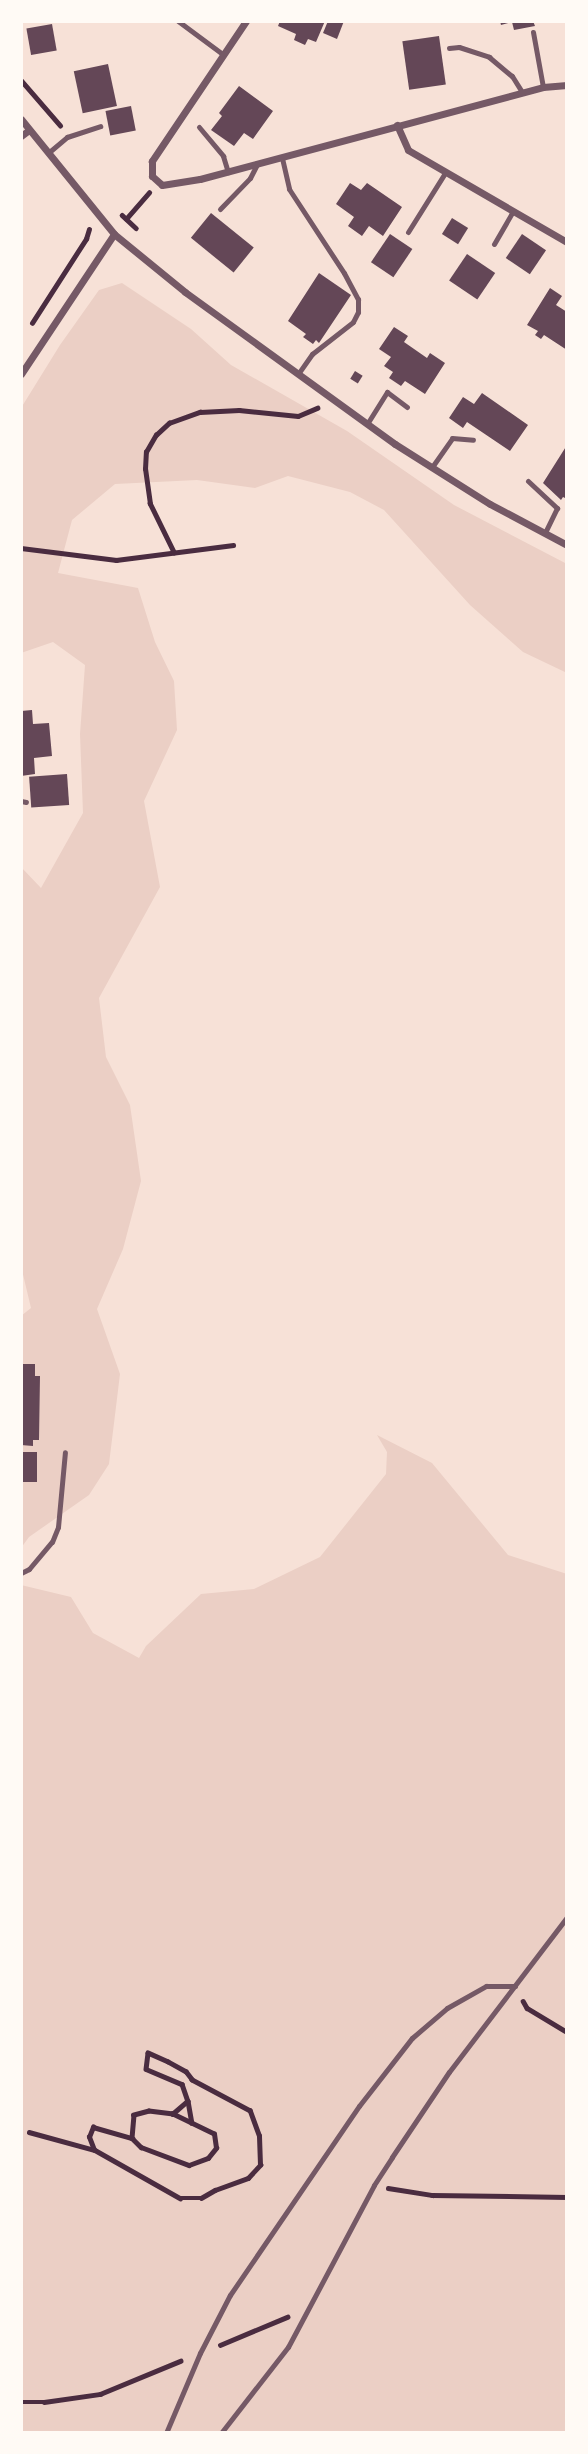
<!DOCTYPE html>
<html>
<head>
<meta charset="utf-8">
<style>
	body { margin:0 }
	#map { position:relative; width:588px; height:2454px; overflow:hidden; background:#f7e1d7; font-family:"Roboto Serif",serif }
	div>[style] { position:absolute }
	.green>* { inset:0; background:#ebcfc5 }
	.building>* { inset:0; background:#644757; transform-origin:0 0 }
	.path>* { height:4.5px; margin:-2.25px; padding:0 2.25px; transform-origin:2.25px; border-radius:2.25px; background:#4a2c40 }
	.service>* { height:5px; margin:-2.5px; padding:0 2.5px; transform-origin:2.5px; border-radius:2.5px; background:#755966 }
	.minor>* { height:7px; margin:-3.5px; padding:0 3.5px; transform-origin:3.5px; border-radius:3.5px; background:#755966 }
	span { translate:-50% -50%; white-space:nowrap; text-align:center; line-height:1.15; -webkit-text-stroke:7px #fffaf5; paint-order:stroke }
	.frame { position:absolute; inset:0; border:23px solid #fffaf5; pointer-events:none }
</style>
</head>
<body>
<div id="map">
	<div class="green">
		<i style="clip-path:polygon(122px 283px,191px 329px,231px 365px,347px 431px,454px 505px,567px 564px,567px 673px,523px 652px,470px 605px,384px 510px,350px 492px,288px 476px,255px 488px,197px 480px,115px 484px,72px 520px,58px 573px,138px 588px,155px 642px,174px 681px,177px 730px,144px 801px,160px 887px,99px 998px,106px 1057px,130px 1105px,141px 1181px,123px 1249px,97px 1309px,120px 1374px,109px 1464px,89px 1495px,29px 1537px,21px 1548px,21px 1316px,31px 1308px,21px 1266px,21px 867px,41px 888px,83px 813px,80px 734px,85px 665px,53px 642px,21px 653px,21px 408px,60px 345px,99px 290px)"></i>
		<i style="clip-path:polygon(377px 1435px,432px 1463px,508px 1555px,567px 1574px,567px 2433px,21px 2433px,21px 1585px,71px 1597px,93px 1633px,139px 1658px,146px 1646px,201px 1594px,254px 1589px,320px 1557px,386px 1474px,387px 1452px)"></i>
	</div>
	<div class="building">
		<i style="clip-path:polygon(280px 21px,325px 21px,316px 42px,308px 39px,305px 45px,294px 40px,296px 34px,278px 26px)"></i>
		<i style="clip-path:polygon(328px 21px,344px 21px,337px 39px,323px 33px)"></i>
		<i style="clip-path:polygon(500px 21px,533px 21px,535px 26px,514px 30px,512px 22px,501px 25px)"></i>
		<i style="left:52px;top:24px;width:27px;height:26px;rotate:80deg"></i>
		<i style="left:439px;top:36px;width:49px;height:37px;rotate:82deg"></i>
		<i style="left:108px;top:64px;width:43px;height:35px;rotate:78deg"></i>
		<i style="clip-path:polygon(239px 86px,273px 111px,253px 139px,244px 133px,234px 146px,211px 130px,222px 116px,219px 113px)"></i>
		<i style="left:131px;top:106px;width:25px;height:26px;rotate:79deg"></i>
		<i style="clip-path:polygon(350px 183px,361px 190px,367px 183px,402px 207px,383px 236px,369px 226px,362px 236px,348px 226px,354px 217px,336px 204px)"></i>
		<i style="left:211px;top:213px;width:55px;height:32px;rotate:39deg"></i>
		<i style="left:452px;top:218px;width:19px;height:19px;rotate:32deg"></i>
		<i style="left:390px;top:234px;width:27px;height:34px;rotate:34deg"></i>
		<i style="left:522px;top:234px;width:29px;height:29px;rotate:34deg"></i>
		<i style="left:467px;top:254px;width:34px;height:32px;rotate:34deg"></i>
		<i style="clip-path:polygon(319px 273px,351px 295px,319px 343px,316px 340px,313px 344px,303px 337px,306px 334px,288px 321px)"></i>
		<i style="clip-path:polygon(550px 288px,562px 296px,556px 305px,567px 312px,567px 350px,544px 335px,541px 339px,535px 335px,538px 331px,527px 325px)"></i>
		<i style="clip-path:polygon(394px 327px,408px 336px,404px 342px,427px 358px,430px 353px,445px 363px,425px 394px,405px 381px,401px 386px,389px 378px,393px 372px,384px 366px,391px 357px,379px 349px)"></i>
		<i style="left:355px;top:371px;width:9px;height:9px;rotate:32deg"></i>
		<i style="clip-path:polygon(482px 393px,528px 425px,510px 451px,467px 422px,463px 428px,449px 418px,463px 397px,474px 404px)"></i>
		<i style="clip-path:polygon(567px 445px,567px 499px,563px 497px,561px 500px,543px 483px)"></i>
		<i style="clip-path:polygon(32px 710px,33px 724px,49px 723px,52px 756px,34px 758px,35px 774px,21px 776px,21px 711px)"></i>
		<i style="left:67px;top:774px;width:31px;height:38px;rotate:86deg"></i>
		<i style="clip-path:polygon(21px 1364px,35px 1364px,35px 1376px,40px 1376px,39px 1440px,33px 1440px,33px 1446px,21px 1445px)"></i>
		<i style="left:21px;top:1452px;width:16px;height:30px"></i>
	</div>
	<div class="path">
		<i style="left:21px;top:80px;width:60px;rotate:49.1deg"></i>
		<i style="left:122px;top:215px;width:19px;rotate:43deg"></i>
		<i style="left:126px;top:219px;width:35px;rotate:-49deg"></i>
		<i style="left:32px;top:323px;width:100px;rotate:-57.3deg"></i>
		<i style="left:86px;top:239px;width:10px;rotate:-73deg"></i>
		<i style="left:21px;top:548px;width:96px;rotate:7.2deg"></i>
		<i style="left:116px;top:560px;width:118px;rotate:-7.3deg"></i>
		<i style="left:174px;top:553px;width:55px;rotate:-116.1deg"></i>
		<i style="left:150px;top:504px;width:35px;rotate:-98deg"></i>
		<i style="left:145px;top:469px;width:17px;rotate:-87deg"></i>
		<i style="left:146px;top:452px;width:20px;rotate:-60deg"></i>
		<i style="left:156px;top:435px;width:18px;rotate:-43deg"></i>
		<i style="left:169px;top:423px;width:33px;rotate:-20deg"></i>
		<i style="left:200px;top:412px;width:39px;rotate:-3deg"></i>
		<i style="left:239px;top:410px;width:59px;rotate:5.8deg"></i>
		<i style="left:298px;top:416px;width:21px;rotate:-23deg"></i>
		<i style="left:523px;top:2001px;width:8px;rotate:60deg"></i>
		<i style="left:527px;top:2008px;width:47px;rotate:31deg"></i>
		<i style="left:188px;top:2101px;width:22px;rotate:80deg"></i>
		<i style="left:29px;top:2132px;width:68px;rotate:15.3deg"></i>
		<i style="left:95px;top:2150px;width:98px;rotate:29.5deg"></i>
		<i style="left:180px;top:2198px;width:21px"></i>
		<i style="left:201px;top:2198px;width:16px;rotate:-30deg"></i>
		<i style="left:215px;top:2190px;width:35px;rotate:-20deg"></i>
		<i style="left:248px;top:2178px;width:18px;rotate:-47deg"></i>
		<i style="left:260px;top:2165px;width:29px;rotate:-92deg"></i>
		<i style="left:259px;top:2136px;width:27px;rotate:-110deg"></i>
		<i style="left:250px;top:2111px;width:66px;rotate:-151.9deg"></i>
		<i style="left:192px;top:2080px;width:10px;rotate:-127deg"></i>
		<i style="left:186px;top:2072px;width:21px;rotate:-151deg"></i>
		<i style="left:168px;top:2062px;width:22px;rotate:-156deg"></i>
		<i style="left:148px;top:2053px;width:16px;rotate:97deg"></i>
		<i style="left:146px;top:2069px;width:39px;rotate:23deg"></i>
		<i style="left:182px;top:2084px;width:18px;rotate:71deg"></i>
		<i style="left:188px;top:2101px;width:20px;rotate:139deg"></i>
		<i style="left:94px;top:2150px;width:14px;rotate:-111deg"></i>
		<i style="left:89px;top:2137px;width:11px;rotate:-68deg"></i>
		<i style="left:93px;top:2127px;width:41px;rotate:15.8deg"></i>
		<i style="left:132px;top:2138px;width:13px;rotate:45deg"></i>
		<i style="left:141px;top:2147px;width:51px;rotate:20.6deg"></i>
		<i style="left:189px;top:2165px;width:20px;rotate:-20deg"></i>
		<i style="left:208px;top:2158px;width:13px;rotate:-51deg"></i>
		<i style="left:216px;top:2148px;width:14px;rotate:-98deg"></i>
		<i style="left:214px;top:2134px;width:46px;rotate:-154deg"></i>
		<i style="left:173px;top:2114px;width:24px;rotate:-173deg"></i>
		<i style="left:149px;top:2111px;width:16px;rotate:165deg"></i>
		<i style="left:134px;top:2115px;width:23px;rotate:95deg"></i>
		<i style="left:388px;top:2188px;width:45px;rotate:9deg"></i>
		<i style="left:432px;top:2195px;width:135px;rotate:0.8deg"></i>
		<i style="left:220px;top:2345px;width:73px;rotate:-22.7deg"></i>
		<i style="left:21px;top:2402px;width:23px"></i>
		<i style="left:44px;top:2402px;width:57px;rotate:-8.1deg"></i>
		<i style="left:100px;top:2394px;width:87px;rotate:-22.4deg"></i>
	</div>
	<div class="service">
		<i style="left:178px;top:21px;width:57px;rotate:36.5deg"></i>
		<i style="left:533px;top:32px;width:56px;rotate:79.7deg"></i>
		<i style="left:449px;top:48px;width:10px;rotate:-6deg"></i>
		<i style="left:459px;top:47px;width:32px;rotate:18deg"></i>
		<i style="left:489px;top:57px;width:30px;rotate:40deg"></i>
		<i style="left:512px;top:76px;width:19px;rotate:58deg"></i>
		<i style="left:199px;top:127px;width:38px;rotate:50deg"></i>
		<i style="left:223px;top:156px;width:17px;rotate:73deg"></i>
		<i style="left:48px;top:153px;width:25px;rotate:-40deg"></i>
		<i style="left:67px;top:137px;width:35px;rotate:-18deg"></i>
		<i style="left:282px;top:158px;width:32px;rotate:77deg"></i>
		<i style="left:289px;top:189px;width:100px;rotate:56.8deg"></i>
		<i style="left:344px;top:273px;width:30px;rotate:62deg"></i>
		<i style="left:358px;top:299px;width:13px;rotate:90deg"></i>
		<i style="left:358px;top:312px;width:11px;rotate:117deg"></i>
		<i style="left:353px;top:322px;width:52px;rotate:142deg"></i>
		<i style="left:312px;top:354px;width:24px;rotate:125deg"></i>
		<i style="left:220px;top:209px;width:43px;rotate:-45.9deg"></i>
		<i style="left:250px;top:178px;width:16px;rotate:-63deg"></i>
		<i style="left:408px;top:232px;width:70px;rotate:-57.9deg"></i>
		<i style="left:494px;top:244px;width:38px;rotate:-60deg"></i>
		<i style="left:367px;top:424px;width:38px;rotate:-58deg"></i>
		<i style="left:387px;top:392px;width:25px;rotate:37deg"></i>
		<i style="left:432px;top:467px;width:35px;rotate:-55deg"></i>
		<i style="left:452px;top:438px;width:21px;rotate:5deg"></i>
		<i style="left:528px;top:481px;width:40px;rotate:43deg"></i>
		<i style="left:557px;top:508px;width:28px;rotate:116deg"></i>
		<i style="left:21px;top:801px;width:5px;rotate:11deg"></i>
		<i style="left:21px;top:1573px;width:9px;rotate:-27deg"></i>
		<i style="left:29px;top:1569px;width:35px;rotate:-50deg"></i>
		<i style="left:52px;top:1542px;width:16px;rotate:-68deg"></i>
		<i style="left:58px;top:1527px;width:75px;rotate:-84.7deg"></i>
		<i style="left:166px;top:2433px;width:87px;rotate:-67deg"></i>
		<i style="left:200px;top:2353px;width:65px;rotate:-62.7deg"></i>
		<i style="left:230px;top:2295px;width:229px;rotate:-55.7deg"></i>
		<i style="left:359px;top:2106px;width:86px;rotate:-52.1deg"></i>
		<i style="left:412px;top:2038px;width:46px;rotate:-40.6deg"></i>
		<i style="left:447px;top:2008px;width:45px;rotate:-29.4deg"></i>
		<i style="left:486px;top:1986px;width:29px"></i>
		<i style="left:221px;top:2433px;width:109px;rotate:-52.1deg"></i>
		<i style="left:288px;top:2347px;width:183px;rotate:-62deg"></i>
		<i style="left:374px;top:2185px;width:33px;rotate:-57deg"></i>
		<i style="left:392px;top:2157px;width:102px;rotate:-56.2deg"></i>
		<i style="left:449px;top:2072px;width:195px;rotate:-52.7deg"></i>
	</div>
	<div class="minor">
		<i style="left:246px;top:21px;width:169px;rotate:123.9deg"></i>
		<i style="left:152px;top:161px;width:15px;rotate:90deg"></i>
		<i style="left:152px;top:176px;width:13px;rotate:42deg"></i>
		<i style="left:162px;top:185px;width:38px;rotate:-9deg"></i>
		<i style="left:200px;top:179px;width:355px;rotate:-15deg"></i>
		<i style="left:543px;top:87px;width:24px;rotate:-5deg"></i>
		<i style="left:21px;top:119px;width:148px;rotate:51deg"></i>
		<i style="left:114px;top:234px;width:92px;rotate:39.2deg"></i>
		<i style="left:185px;top:292px;width:259px;rotate:35.9deg"></i>
		<i style="left:395px;top:444px;width:112px;rotate:32.3deg"></i>
		<i style="left:490px;top:504px;width:87px;rotate:28deg"></i>
		<i style="left:397px;top:125px;width:27px;rotate:66deg"></i>
		<i style="left:408px;top:150px;width:184px;rotate:30.1deg"></i>
		<i style="left:21px;top:136px;width:10px;rotate:-37deg"></i>
		<i style="left:21px;top:374px;width:168px;rotate:-56.4deg"></i>
	</div>
	<div class="frame"></div>
</div>
</body>
</html>
